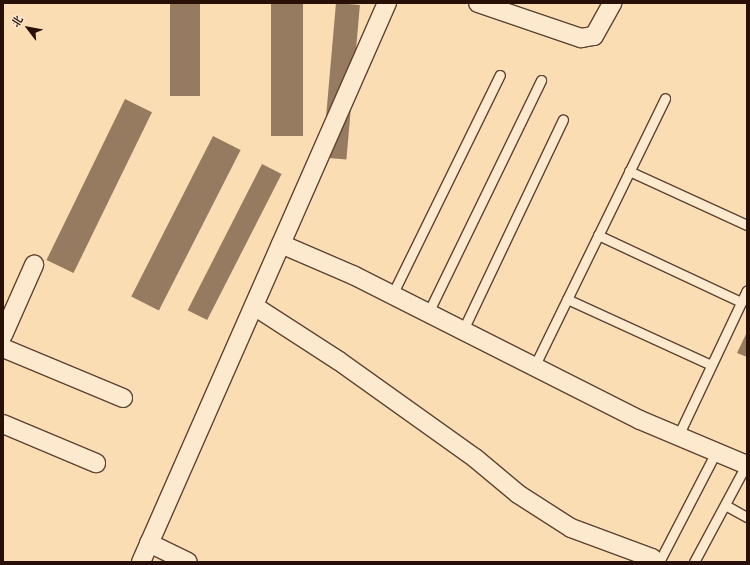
<!DOCTYPE html>
<html>
<head>
<meta charset="utf-8">
<style>
	body { margin:0 }
	#map { position:relative; width:750px; height:565px; overflow:hidden; background:#fbddb3; font-family:"Sorts Mill Goudy","Noto Serif SC",serif }
	div>[style] { position:absolute }
	.building>* { inset:0; background:#967b60; transform-origin:0 0 }
	.roads { filter:drop-shadow(1px 0 #5e4332) drop-shadow(-1px 0 #5e4332) drop-shadow(0 1px #5e4332) drop-shadow(0 -1px #5e4332) }
	.service>* { height:9px; margin:-4.5px; padding:0 4.5px; transform-origin:4.5px; border-radius:4.5px; background:#fce9ce }
	.minor>* { height:18px; margin:-9px; padding:0 9px; transform-origin:9px; border-radius:9px; background:#fce9ce }
	span { translate:-50% -50%; white-space:nowrap; text-align:center; line-height:1.15; -webkit-text-stroke:3px #fce9ce; paint-order:stroke }
	.frame { position:absolute; inset:0; border:4px solid #291007; pointer-events:none }
	.north { position:absolute; left:8px; top:8px; width:40px; height:40px; -webkit-text-stroke:3px #fce9ce; paint-order:stroke; rotate:302deg; font-size:11px; font-weight:700; line-height:16px; text-align:center; color:#291007 }
	.north::after { content:''; display:block; margin:auto; width:14px; height:18px; background:#291007; clip-path:polygon(50% 0,100% 100%,50% 72%,0 100%) }
</style>
</head>
<body>
<div id="map">
	<div class="building">
		<i style="left:170px;top:3px;width:30px;height:93px"></i>
		<i style="left:271px;top:3px;width:32px;height:133px"></i>
		<i style="left:336px;top:3px;width:24px;height:155px;rotate:5deg"></i>
		<i style="left:125px;top:99px;width:30px;height:179px;rotate:26deg"></i>
		<i style="left:213px;top:136px;width:31px;height:180px;rotate:27deg"></i>
		<i style="left:262px;top:164px;width:22px;height:164px;rotate:27deg"></i>
		<i style="clip-path:polygon(747px 332px,747px 357px,737px 353px)"></i>
	</div>
	<div class="roads">
		<div class="service">
			<i style="left:629px;top:171px;width:130px;rotate:24.6deg"></i>
			<i style="left:598px;top:235px;width:158px;rotate:25.1deg"></i>
			<i style="left:392px;top:295px;width:245px;rotate:-63.9deg"></i>
			<i style="left:567px;top:299px;width:158px;rotate:24.6deg"></i>
			<i style="left:428px;top:313px;width:259px;rotate:-64.1deg"></i>
			<i style="left:463px;top:330px;width:233px;rotate:-64.6deg"></i>
			<i style="left:534px;top:367px;width:299px;rotate:-64deg"></i>
			<i style="left:678px;top:436px;width:161px;rotate:-64.7deg"></i>
			<i style="left:725px;top:505px;width:25px;rotate:29deg"></i>
			<i style="left:659px;top:562px;width:124px;rotate:-62.6deg"></i>
			<i style="left:694px;top:562px;width:110px;rotate:-61.8deg"></i>
		</div>
		<div class="minor">
			<i style="left:478px;top:3px;width:109px;rotate:18.8deg"></i>
			<i style="left:581px;top:38px;width:13px;rotate:-9deg"></i>
			<i style="left:594px;top:36px;width:38px;rotate:-61deg"></i>
			<i style="left:281px;top:244px;width:78px;rotate:23.3deg"></i>
			<i style="left:353px;top:275px;width:322px;rotate:26.8deg"></i>
			<i style="left:640px;top:420px;width:116px;rotate:22.8deg"></i>
			<i style="left:254px;top:306px;width:101px;rotate:32.9deg"></i>
			<i style="left:339px;top:361px;width:167px;rotate:35.5deg"></i>
			<i style="left:475px;top:458px;width:56px;rotate:39.9deg"></i>
			<i style="left:518px;top:494px;width:63px;rotate:32.7deg"></i>
			<i style="left:571px;top:528px;width:86px;rotate:20.3deg"></i>
			<i style="left:652px;top:558px;width:6px;rotate:45deg"></i>
			<i style="left:3px;top:335px;width:77px;rotate:-66.1deg"></i>
			<i style="left:3px;top:348px;width:130px;rotate:22.6deg"></i>
			<i style="left:3px;top:424px;width:101px;rotate:22.8deg"></i>
			<i style="left:149px;top:543px;width:43px;rotate:26deg"></i>
			<i style="left:141px;top:562px;width:611px;rotate:-66.25deg"></i>
		</div>
	</div>
	<div class="frame"></div>
	<div class="north">北</div>
</div>
</body>
</html>
